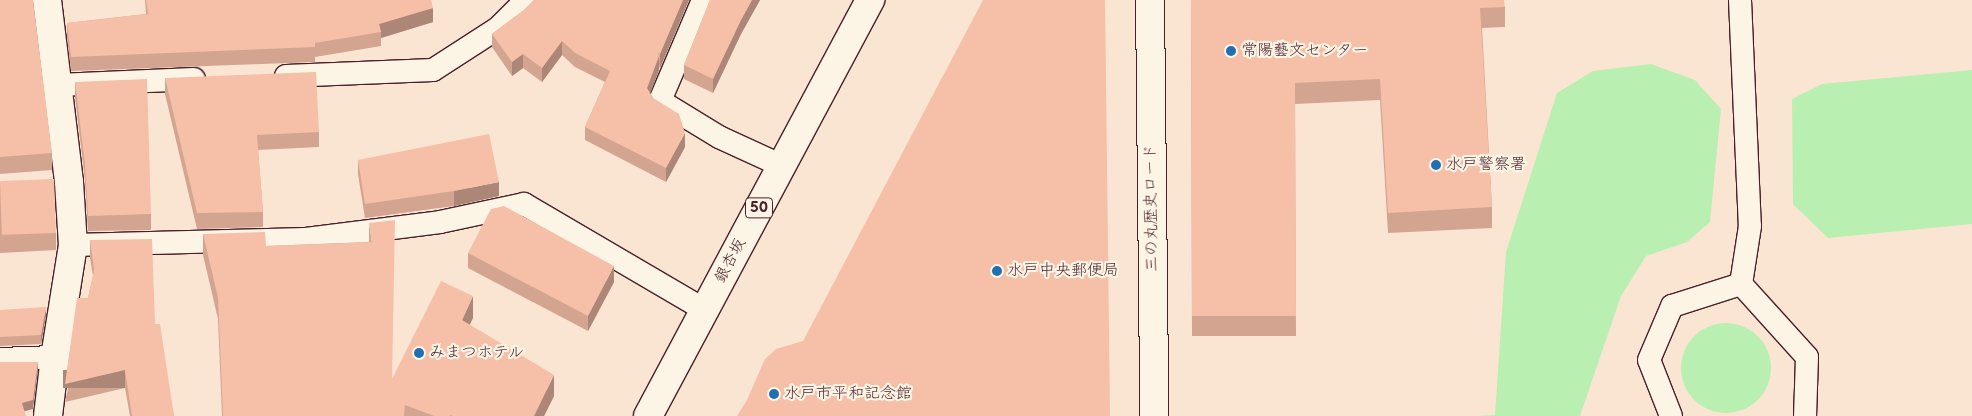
<!DOCTYPE html>
<html>
<head>
<meta charset="utf-8">
<style>
	body { margin:0 }
	#map { position:relative; width:1972px; height:416px; overflow:hidden; background:#fae5d3; font-family:"Balsamiq Sans","Klee One",sans-serif }
	div>[style] { position:absolute }
	.green>* { inset:0; background:#b9efb1 }
	.round { border-radius:50% }
	.roads { filter:drop-shadow(1px 0 #4a1f2b) drop-shadow(-1px 0 #4a1f2b) drop-shadow(0 1px #4a1f2b) drop-shadow(0 -1px #4a1f2b) }
	.lane>* { height:22px; margin:-11px; padding:0 11px; transform-origin:11px; border-radius:11px; background:#fcf5e5 }
	.street>* { height:28px; margin:-14px; padding:0 14px; transform-origin:14px; border-radius:14px; background:#fcf5e5 }
	.secondary>* { height:28px; margin:-14px; padding:0 14px; transform-origin:14px; border-radius:14px; background:#fcf5e5 }
	.highway>* { height:28px; margin:-14px; padding:0 14px; transform-origin:14px; border-radius:14px; background:#fcf5e5 }
	.wall>* { inset:0; background:#d3a490 }
	.shaded-wall>* { inset:0; background:#ac8676; transform-origin:0 0 }
	.building>* { inset:0; background:#f5bfa8; transform-origin:0 0 }
	.dots>* { width:14px; height:14px; translate:-50% -50%; box-sizing:border-box; border:2px solid #fcf5e5; border-radius:50% }
	span { translate:-50% -50%; white-space:nowrap; text-align:center; line-height:1.15; -webkit-text-stroke:4.5px #fcf5e5; paint-order:stroke }
	.shield-label span { padding:1px 4px; background:#fcf5e5; border:1px solid; border-radius:4px; -webkit-text-stroke-width:0 }
	.shield-label { font-size:15px; color:#4a1f2b; font-weight:700 }
	.poi-label { font-size:16px; color:#4a1f2b }
	.left { translate:0 -50%; text-align:left }
	.street-label { font-size:16px; color:#4a1f2b }
</style>
</head>
<body>
<div id="map">
	<div class="green">
		<i style="clip-path:polygon(1651px 64px,1695px 80px,1721px 109px,1710px 222px,1687px 242px,1646px 256px,1621px 296px,1580px 416px,1475px 416px,1495px 415px,1506px 252px,1557px 93px,1593px 71px)"></i>
		<i style="clip-path:polygon(1972px 70px,1972px 224px,1828px 238px,1793px 204px,1792px 99px,1822px 84px)"></i>
		<i class="round" style="left:1681px;top:323px;width:90px;height:90px"></i>
	</div>
	<div class="roads">
		<div class="lane">
			<i style="left:703px;top:0;width:110px;rotate:113.1deg"></i>
			<i style="left:660px;top:101px;width:69px;rotate:31.4deg"></i>
			<i style="left:719px;top:137px;width:69px;rotate:24.7deg"></i>
			<i style="left:1740px;top:0;width:226px;rotate:87.5deg"></i>
			<i style="left:1750px;top:226px;width:59px;rotate:98.8deg"></i>
			<i style="left:286px;top:76px;width:147px;rotate:-2.3deg"></i>
			<i style="left:433px;top:70px;width:77px;rotate:-32.9deg"></i>
			<i style="left:498px;top:28px;width:40px;rotate:-45deg"></i>
			<i style="left:58px;top:85px;width:136px;rotate:-2.5deg"></i>
			<i style="left:73px;top:245px;width:233px;rotate:-1.5deg"></i>
			<i style="left:306px;top:239px;width:135px;rotate:-7.2deg"></i>
			<i style="left:440px;top:222px;width:86px;rotate:-12.1deg"></i>
			<i style="left:524px;top:204px;width:210px;rotate:30.4deg"></i>
			<i style="left:1741px;top:284px;width:98px;rotate:47.9deg"></i>
			<i style="left:1807px;top:357px;width:59px;rotate:91.9deg"></i>
			<i style="left:0;top:359px;width:55px;rotate:-2.1deg"></i>
			<i style="left:1671px;top:416px;width:60px;rotate:-111.4deg"></i>
			<i style="left:1649px;top:360px;width:59px;rotate:-66.9deg"></i>
			<i style="left:1672px;top:306px;width:72px;rotate:-17.7deg"></i>
		</div>
		<div class="street">
			<i style="left:47px;top:0;width:183px;rotate:83.1deg"></i>
			<i style="left:69px;top:182px;width:63px;rotate:86.4deg"></i>
			<i style="left:73px;top:245px;width:113px;rotate:99.1deg"></i>
			<i style="left:55px;top:357px;width:59px;rotate:96.8deg"></i>
		</div>
		<div class="secondary">
			<i style="left:1150px;top:0;width:416px;rotate:89.4deg"></i>
		</div>
		<div class="highway">
			<i style="left:648px;top:416px;width:472px;rotate:-61.9deg"></i>
		</div>
	</div>
	<div class="wall">
		<i style="clip-path:polygon(0 0,52px 153px,52px 170px,0 174px)"></i>
		<i style="clip-path:polygon(145px 0,431px 0,433px 22px,381px 38px,381px 46px,315px 57px,315px 62px,71px 71px,67px 37px,67px 23px,146px 14px)"></i>
		<i style="clip-path:polygon(534px 0,689px 0,660px 68px,659px 67px,659px 70px,650px 93px,685px 147px,666px 182px,585px 140px,585px 127px,605px 82px,575px 67px,562px 55px,542px 82px,523px 68px,512px 76px,492px 47px,492px 34px,524px 10px)"></i>
		<i style="clip-path:polygon(710px 0,760px 0,741px 34px,713px 93px,684px 79px,684px 65px)"></i>
		<i style="clip-path:polygon(1191px 0,1505px 7px,1505px 27px,1482px 28px,1492px 207px,1492px 228px,1388px 233px,1380px 100px,1295px 104px,1296px 336px,1192px 336px)"></i>
		<i style="clip-path:polygon(165px 78px,319px 132px,319px 147px,258px 150px,263px 212px,263px 227px,197px 229px,165px 94px)"></i>
		<i style="clip-path:polygon(75px 82px,151px 214px,151px 230px,88px 231px,85px 180px,75px 97px)"></i>
		<i style="clip-path:polygon(358px 160px,499px 196px,454px 206px,365px 218px,358px 174px)"></i>
		<i style="clip-path:polygon(0 182px,56px 233px,56px 250px,0 253px)"></i>
		<i style="clip-path:polygon(369px 223px,392px 379px,473px 318px,469px 324px,554px 396px,544px 416px,222px 416px,218px 319px,203px 255px,203px 234px,266px 246px,369px 242px)"></i>
		<i style="clip-path:polygon(90px 240px,155px 324px,174px 416px,130px 416px,125px 388px,65px 402px,93px 276px,90px 258px)"></i>
		<i style="clip-path:polygon(468px 253px,614px 282px,588px 331px,468px 268px)"></i>
		<i style="clip-path:polygon(0 310px,46px 316px,41px 344px,0 346px)"></i>
	</div>
	<div class="shaded-wall">
		<i style="clip-path:polygon(683px 0,689px 0,660px 68px,660px 54px)"></i>
		<i style="clip-path:polygon(752px 0,760px 0,741px 34px,713px 93px,713px 79px,741px 20px)"></i>
		<i style="clip-path:polygon(433px 8px,433px 22px,381px 38px,381px 32px,379px 24px)"></i>
		<i style="clip-path:polygon(562px 41px,562px 55px,542px 82px,542px 68px)"></i>
		<i style="clip-path:polygon(523px 54px,523px 68px,512px 76px,512px 62px)"></i>
		<i style="clip-path:polygon(659px 56px,659px 70px,647px 102px,647px 88px)"></i>
		<i style="clip-path:polygon(685px 133px,685px 147px,666px 182px,666px 168px)"></i>
		<i style="clip-path:polygon(499px 182px,499px 196px,454px 206px,454px 191px)"></i>
		<i style="clip-path:polygon(614px 266px,614px 282px,588px 331px,588px 316px)"></i>
		<i style="clip-path:polygon(473px 296px,473px 318px,462px 341px,462px 320px)"></i>
		<i style="clip-path:polygon(46px 307px,46px 316px,41px 344px,41px 335px)"></i>
		<i style="clip-path:polygon(38px 362px,38px 371px,33px 409px,22px 412px,22px 403px)"></i>
		<i style="left:125px;top:370px;width:18px;height:62px;rotate:90deg"></i>
		<i style="clip-path:polygon(554px 375px,554px 396px,544px 416px,534px 416px)"></i>
	</div>
	<div class="building">
		<i style="clip-path:polygon(0 0,33px 0,52px 153px,0 157px)"></i>
		<i style="clip-path:polygon(146px 0,431px 0,433px 8px,379px 24px,381px 32px,315px 43px,315px 47px,71px 57px,67px 23px,148px 14px)"></i>
		<i style="clip-path:polygon(534px 0,683px 0,660px 54px,658px 53px,659px 56px,647px 88px,653px 98px,679px 114px,685px 133px,666px 168px,585px 127px,610px 71px,575px 53px,562px 41px,542px 68px,523px 54px,512px 62px,492px 34px,524px 10px)"></i>
		<i style="clip-path:polygon(710px 0,752px 0,741px 20px,713px 79px,684px 65px)"></i>
		<i style="clip-path:polygon(983px 0,1105px 0,1110px 416px,737px 416px,747px 400px,765px 359px,776px 349px,803px 341px)"></i>
		<i style="clip-path:polygon(1191px 0,1504px 0,1505px 7px,1480px 8px,1492px 207px,1388px 213px,1380px 79px,1295px 83px,1296px 316px,1192px 316px)"></i>
		<i style="clip-path:polygon(316px 72px,319px 132px,257px 135px,263px 212px,197px 213px,165px 78px)"></i>
		<i style="clip-path:polygon(147px 79px,151px 214px,88px 216px,85px 165px,75px 82px)"></i>
		<i style="clip-path:polygon(489px 134px,499px 182px,454px 191px,365px 204px,358px 160px)"></i>
		<i style="left:54px;top:179px;width:54px;height:54px;rotate:88deg"></i>
		<i style="clip-path:polygon(504px 206px,614px 266px,588px 316px,468px 253px,491px 209px)"></i>
		<i style="clip-path:polygon(395px 220px,392px 379px,441px 281px,473px 296px,462px 320px,554px 375px,534px 416px,453px 416px,450px 415px,450px 416px,434px 416px,405px 405px,404px 416px,223px 416px,218px 298px,203px 234px,265px 232px,266px 246px,372px 242px,369px 223px)"></i>
		<i style="clip-path:polygon(152px 239px,155px 324px,160px 324px,174px 416px,132px 416px,125px 370px,65px 384px,77px 298px,88px 298px,94px 270px,90px 240px)"></i>
		<i style="clip-path:polygon(46px 307px,41px 335px,0 337px,0 310px)"></i>
		<i style="clip-path:polygon(0 362px,38px 362px,33px 400px,22px 403px,26px 416px,0 416px)"></i>
	</div>
	<div class="dots">
		<i style="left:1231px;top:51px;background:#1f6fb2"></i>
		<i style="left:1436px;top:165px;background:#1f6fb2"></i>
		<i style="left:997px;top:271px;background:#1f6fb2"></i>
		<i style="left:419px;top:353px;background:#1f6fb2"></i>
		<i style="left:774px;top:394px;background:#1f6fb2"></i>
	</div>
	<div class="shield-label">
		<span style="left:759px;top:208px">50</span>
	</div>
	<div class="poi-label">
		<span class="left" style="left:1241px;top:51px">常陽藝文センター</span>
		<span class="left" style="left:1446px;top:165px">水戸警察署</span>
		<span class="left" style="left:1007px;top:271px">水戸中央郵便局</span>
		<span class="left" style="left:429px;top:353px">みまつホテル</span>
		<span class="left" style="left:784px;top:394px">水戸市平和記念館</span>
	</div>
	<div class="street-label">
		<span style="left:1152px;top:208px;rotate:-91deg">三の丸歴史ロード</span>
		<span style="left:731px;top:261px;rotate:-62deg">銀杏坂</span>
	</div>
</div>
</body>
</html>
